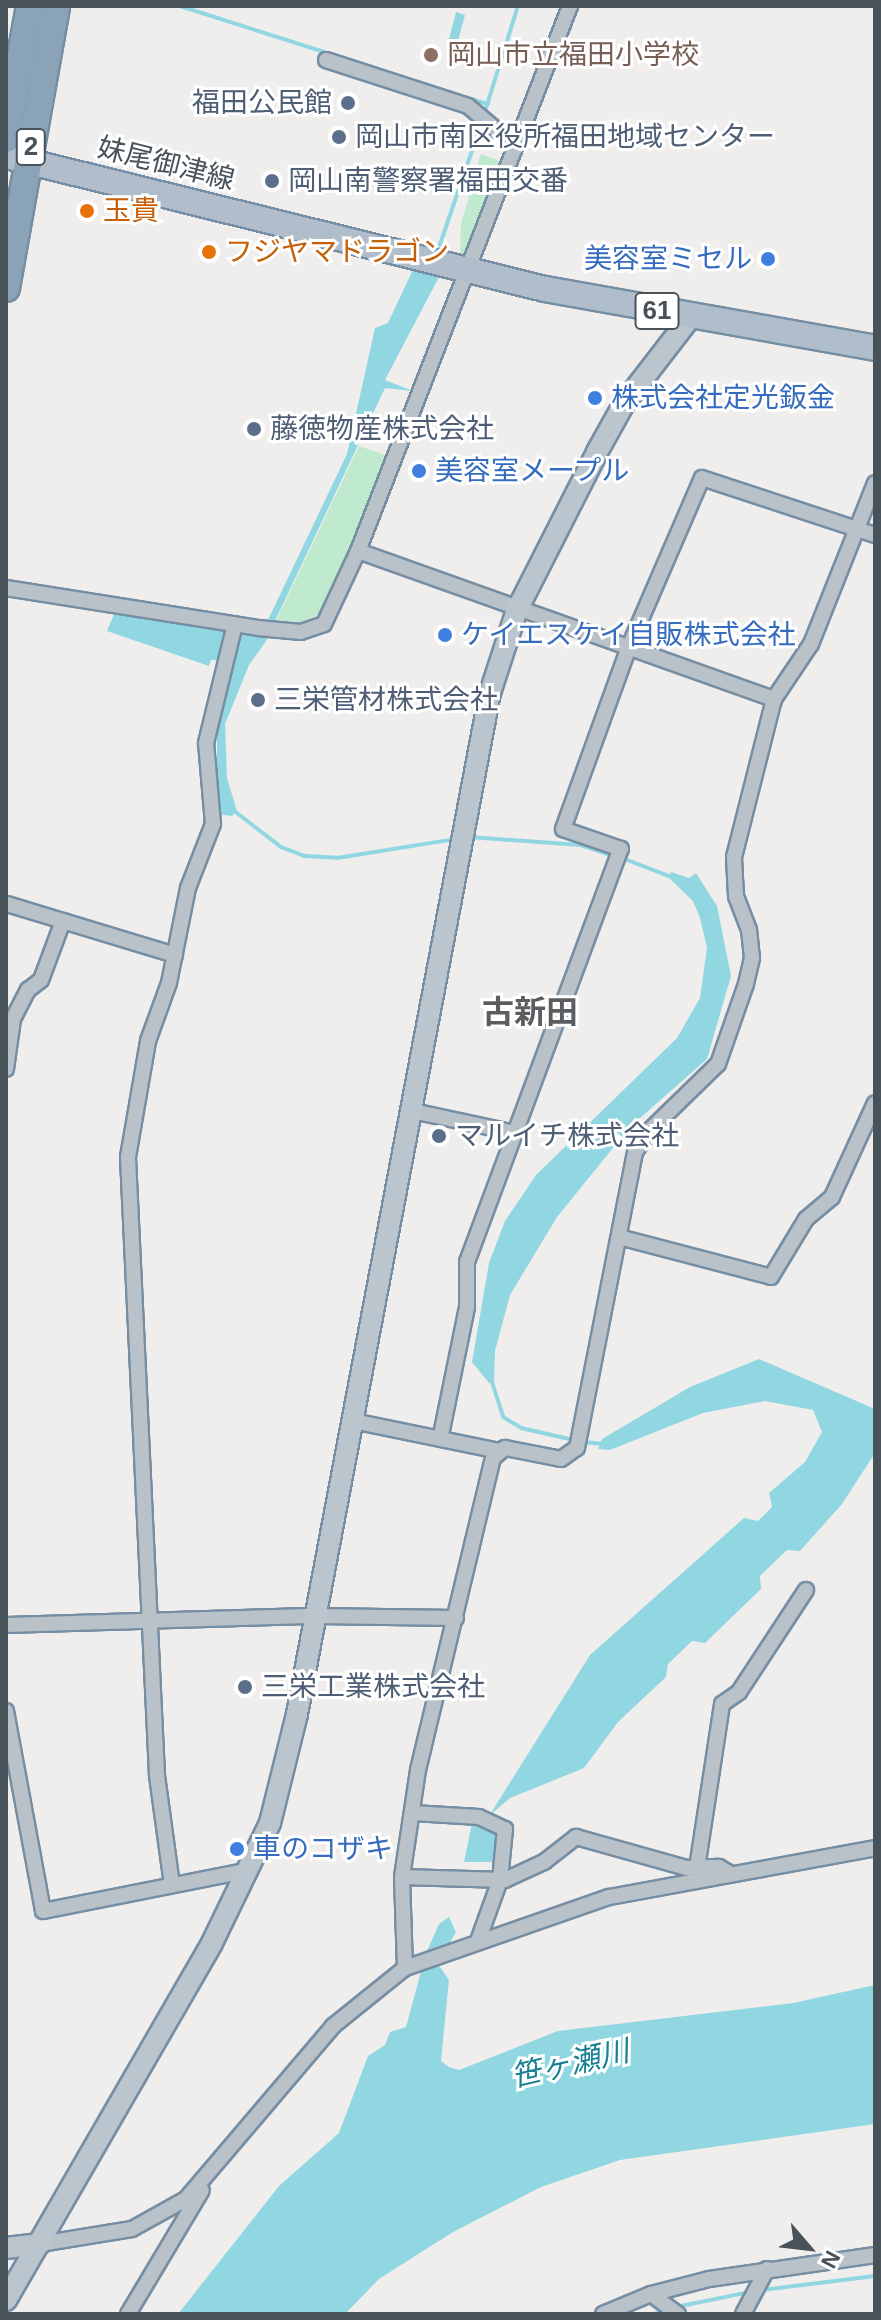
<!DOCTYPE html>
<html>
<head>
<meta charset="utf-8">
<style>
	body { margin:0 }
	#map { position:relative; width:881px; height:2320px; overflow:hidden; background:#f0eded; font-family:Arial,"Noto Sans JP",sans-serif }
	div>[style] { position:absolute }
	.green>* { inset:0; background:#bfeacd }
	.water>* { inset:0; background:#91d7e2 }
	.stream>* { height:4px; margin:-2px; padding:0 2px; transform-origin:2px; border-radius:2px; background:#91d7e2 }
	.roads { filter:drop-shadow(2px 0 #758ea3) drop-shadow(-2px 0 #758ea3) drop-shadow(0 2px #758ea3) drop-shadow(0 -2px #758ea3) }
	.street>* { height:14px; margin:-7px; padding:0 7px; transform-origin:7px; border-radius:7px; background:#bac2c9 }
	.secondary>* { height:20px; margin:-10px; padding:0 10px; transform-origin:10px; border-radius:10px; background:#bbc5cd }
	.primary>* { height:24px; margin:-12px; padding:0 12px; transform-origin:12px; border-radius:12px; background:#afbeca }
	.highway>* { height:26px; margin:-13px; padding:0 13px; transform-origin:13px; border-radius:13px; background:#8aa3b7 }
	.dots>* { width:22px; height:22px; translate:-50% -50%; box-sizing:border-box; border:4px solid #fff; border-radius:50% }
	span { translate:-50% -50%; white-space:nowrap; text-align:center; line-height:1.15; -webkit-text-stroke:6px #fff; paint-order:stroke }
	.shield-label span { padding:2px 6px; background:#fff; border:2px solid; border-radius:6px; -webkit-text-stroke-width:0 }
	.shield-label { font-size:26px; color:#475259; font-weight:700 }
	.education-label { font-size:28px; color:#785e54 }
	.left { translate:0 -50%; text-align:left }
	.service-label { font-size:28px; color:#4e5e75 }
	.right { translate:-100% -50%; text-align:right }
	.street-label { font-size:28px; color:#475259 }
	.food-label { font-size:28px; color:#c56008 }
	.shop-label { font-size:28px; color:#366cbe }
	.water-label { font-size:30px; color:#1a8192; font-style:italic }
	.quarter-label { font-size:32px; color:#5b5e61; font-weight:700 }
	.frame { position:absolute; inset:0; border:8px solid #475259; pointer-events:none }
	.north { position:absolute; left:769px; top:2208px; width:80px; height:80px; -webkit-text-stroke:6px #fff; paint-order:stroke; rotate:118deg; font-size:22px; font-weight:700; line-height:32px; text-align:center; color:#475259 }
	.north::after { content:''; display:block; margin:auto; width:28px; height:36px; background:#475259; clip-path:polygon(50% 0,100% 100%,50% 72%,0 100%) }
</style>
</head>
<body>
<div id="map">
	<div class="green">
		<i style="clip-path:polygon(481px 154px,505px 163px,466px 255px,460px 255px,461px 224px)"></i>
		<i style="clip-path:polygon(359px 446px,388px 456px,326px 611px,295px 625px,275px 623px)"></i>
	</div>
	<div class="water">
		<i style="clip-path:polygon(456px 12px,465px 15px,458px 41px,452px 44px,448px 43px)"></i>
		<i style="clip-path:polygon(424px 246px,444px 251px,439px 277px,385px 380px,413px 391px,385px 388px,274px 623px,267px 622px,347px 454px,375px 328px,388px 323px)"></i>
		<i style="clip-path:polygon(115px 612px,269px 637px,249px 665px,225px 724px,227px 778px,237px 811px,232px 816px,217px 814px,217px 726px,235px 661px,211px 660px,209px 666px,107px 631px)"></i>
		<i style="clip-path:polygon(671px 872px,689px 878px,696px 873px,717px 906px,731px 976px,707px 1059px,630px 1127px,557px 1217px,510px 1295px,495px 1351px,494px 1381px,489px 1383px,472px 1362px,489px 1263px,505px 1221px,536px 1175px,677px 1038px,700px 998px,707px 948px,700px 918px,693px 901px,669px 878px)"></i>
		<i style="clip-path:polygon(759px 1359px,875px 1409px,875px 1453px,842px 1504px,800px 1551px,787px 1550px,760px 1576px,761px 1589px,705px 1643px,692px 1641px,668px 1664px,666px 1677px,618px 1722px,584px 1768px,510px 1798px,489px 1816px,590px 1655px,744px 1518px,758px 1521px,772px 1507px,769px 1493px,805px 1462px,822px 1432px,813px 1410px,765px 1401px,703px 1413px,610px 1450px,598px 1449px,602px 1439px,690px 1387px)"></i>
		<i style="clip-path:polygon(472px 1823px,500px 1831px,497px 1862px,464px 1862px)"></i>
		<i style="clip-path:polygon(449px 1917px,456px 1932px,438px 1964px,449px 1980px,441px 2061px,449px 2067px,459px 2070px,558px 2031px,793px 2003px,875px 1985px,875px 2124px,620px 2160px,541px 2187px,453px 2232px,379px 2279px,345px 2314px,178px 2314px,279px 2186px,339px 2133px,368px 2056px,385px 2045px,390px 2032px,406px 2027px,426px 1953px,439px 1924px)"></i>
	</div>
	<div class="stream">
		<i style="left:180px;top:6px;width:323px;rotate:17.7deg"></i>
		<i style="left:486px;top:108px;width:107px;rotate:-72.6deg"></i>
		<i style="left:437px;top:253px;width:130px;rotate:-71.1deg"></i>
		<i style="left:233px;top:810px;width:61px;rotate:37.6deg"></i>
		<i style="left:281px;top:847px;width:25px;rotate:21deg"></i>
		<i style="left:304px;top:856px;width:33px;rotate:3deg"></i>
		<i style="left:337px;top:858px;width:121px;rotate:-9.1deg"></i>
		<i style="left:469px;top:837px;width:112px;rotate:4.1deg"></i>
		<i style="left:581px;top:845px;width:34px;rotate:19deg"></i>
		<i style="left:622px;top:858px;width:56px;rotate:21deg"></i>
		<i style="left:491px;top:1379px;width:40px;rotate:72deg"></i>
		<i style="left:503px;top:1417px;width:21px;rotate:31deg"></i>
		<i style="left:521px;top:1428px;width:54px;rotate:12.8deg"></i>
		<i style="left:582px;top:1442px;width:23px;rotate:5deg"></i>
		<i style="left:762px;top:2290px;width:114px;rotate:-7.1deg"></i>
		<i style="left:676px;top:2307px;width:76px;rotate:-11.5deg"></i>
		<i style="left:654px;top:2314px;width:15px;rotate:-16deg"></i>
	</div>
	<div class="roads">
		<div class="street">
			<i style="left:326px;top:60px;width:149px;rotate:17.9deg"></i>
			<i style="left:468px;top:106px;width:35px;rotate:40deg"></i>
			<i style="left:495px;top:129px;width:26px;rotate:23deg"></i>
			<i style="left:358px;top:551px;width:442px;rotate:19.6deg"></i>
			<i style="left:6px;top:588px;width:255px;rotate:9deg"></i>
			<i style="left:258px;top:628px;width:43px;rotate:5.3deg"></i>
			<i style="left:301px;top:632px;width:24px;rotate:-19deg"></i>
			<i style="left:324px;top:624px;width:81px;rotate:-65deg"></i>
			<i style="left:358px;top:551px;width:585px;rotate:-68.74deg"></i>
			<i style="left:7px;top:904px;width:59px;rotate:16.9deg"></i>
			<i style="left:6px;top:1069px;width:50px;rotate:-82deg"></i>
			<i style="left:13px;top:1019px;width:33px;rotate:-63deg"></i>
			<i style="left:28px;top:990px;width:16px;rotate:-38deg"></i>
			<i style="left:41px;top:980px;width:63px;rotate:-69.6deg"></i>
			<i style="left:63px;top:921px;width:117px;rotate:16.9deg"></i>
			<i style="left:413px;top:1111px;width:105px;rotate:12.1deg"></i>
			<i style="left:619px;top:1237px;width:157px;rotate:14.7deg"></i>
			<i style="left:771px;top:1277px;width:68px;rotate:-58.9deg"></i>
			<i style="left:806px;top:1219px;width:34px;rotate:-40deg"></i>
			<i style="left:832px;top:1197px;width:103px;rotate:-65.4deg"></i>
			<i style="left:353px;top:1421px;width:149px;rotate:11.6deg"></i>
			<i style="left:441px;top:1435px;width:131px;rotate:-78.5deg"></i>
			<i style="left:467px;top:1307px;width:45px;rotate:-90deg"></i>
			<i style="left:467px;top:1262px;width:441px;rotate:-69.6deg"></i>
			<i style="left:621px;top:849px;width:61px;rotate:-161deg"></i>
			<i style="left:563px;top:829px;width:191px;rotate:-70.1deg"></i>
			<i style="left:628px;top:649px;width:186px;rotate:-66.6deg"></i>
			<i style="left:702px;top:478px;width:182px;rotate:18.2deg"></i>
			<i style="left:6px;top:1625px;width:310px;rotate:-1.7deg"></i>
			<i style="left:316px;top:1616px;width:140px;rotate:0.8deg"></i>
			<i style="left:6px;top:1711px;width:203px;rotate:79.5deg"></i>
			<i style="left:43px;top:1911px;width:211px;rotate:-11.2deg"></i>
			<i style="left:413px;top:1813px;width:66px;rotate:3.5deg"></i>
			<i style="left:479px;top:1817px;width:29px;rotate:25deg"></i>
			<i style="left:505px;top:1829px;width:51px;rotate:95.6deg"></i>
			<i style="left:500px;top:1880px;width:62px;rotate:109.9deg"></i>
			<i style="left:697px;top:1868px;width:166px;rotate:-81.3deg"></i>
			<i style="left:722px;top:1704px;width:21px;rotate:-35deg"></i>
			<i style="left:739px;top:1692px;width:122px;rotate:-56.7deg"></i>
			<i style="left:402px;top:1877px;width:103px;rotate:1.7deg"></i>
			<i style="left:505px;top:1880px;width:43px;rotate:-24.8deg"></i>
			<i style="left:544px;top:1862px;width:41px;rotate:-38deg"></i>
			<i style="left:576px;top:1837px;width:114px;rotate:15.7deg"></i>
			<i style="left:686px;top:1868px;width:33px;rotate:-2deg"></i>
			<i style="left:719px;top:1867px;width:14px;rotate:30deg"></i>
			<i style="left:172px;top:1885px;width:111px;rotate:-97.8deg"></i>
			<i style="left:157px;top:1775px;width:619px;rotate:-92.69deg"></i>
			<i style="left:128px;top:1157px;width:118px;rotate:-80.2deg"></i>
			<i style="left:148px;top:1041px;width:62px;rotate:-70.1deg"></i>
			<i style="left:169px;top:983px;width:97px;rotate:-78.7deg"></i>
			<i style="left:188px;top:888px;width:69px;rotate:-68.7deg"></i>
			<i style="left:213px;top:824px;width:81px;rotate:-94.9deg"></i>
			<i style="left:206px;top:743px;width:122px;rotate:-76.3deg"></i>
			<i style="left:405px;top:1968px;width:91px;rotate:-91.9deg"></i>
			<i style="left:402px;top:1877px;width:108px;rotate:-81.5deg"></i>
			<i style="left:418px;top:1770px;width:321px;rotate:-76.5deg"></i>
			<i style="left:493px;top:1458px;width:16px;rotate:-40deg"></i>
			<i style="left:505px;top:1448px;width:57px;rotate:11.1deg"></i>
			<i style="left:561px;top:1459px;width:19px;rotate:-35deg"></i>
			<i style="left:577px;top:1448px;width:302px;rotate:-78.9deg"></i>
			<i style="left:635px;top:1152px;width:25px;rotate:-56deg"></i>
			<i style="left:649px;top:1131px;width:96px;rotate:-44.2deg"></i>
			<i style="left:718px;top:1064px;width:85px;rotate:-70.7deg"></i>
			<i style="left:746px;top:984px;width:27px;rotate:-77deg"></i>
			<i style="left:752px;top:958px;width:28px;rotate:-96deg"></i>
			<i style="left:749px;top:930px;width:36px;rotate:-111deg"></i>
			<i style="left:736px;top:896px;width:39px;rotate:-93deg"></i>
			<i style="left:734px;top:857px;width:163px;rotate:-75.8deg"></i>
			<i style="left:774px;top:699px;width:66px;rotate:-56.1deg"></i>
			<i style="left:811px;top:644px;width:173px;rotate:-68.3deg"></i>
			<i style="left:40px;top:2244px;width:93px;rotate:-9.3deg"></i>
			<i style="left:132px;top:2229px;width:62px;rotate:-29.1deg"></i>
			<i style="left:186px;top:2199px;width:227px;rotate:-49.6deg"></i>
			<i style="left:333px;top:2026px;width:92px;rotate:-38.9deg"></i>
			<i style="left:405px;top:1968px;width:216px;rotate:-19.2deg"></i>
			<i style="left:609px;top:1897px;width:270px;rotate:-10.4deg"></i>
			<i style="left:651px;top:2294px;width:34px;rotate:37deg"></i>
			<i style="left:128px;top:2314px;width:144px;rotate:-59.2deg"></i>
			<i style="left:603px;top:2314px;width:52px;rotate:-22.6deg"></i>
			<i style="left:651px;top:2294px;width:60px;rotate:-14.5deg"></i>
			<i style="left:709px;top:2279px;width:168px;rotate:-8.2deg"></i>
			<i style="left:743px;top:2314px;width:51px;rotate:-61.9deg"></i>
		</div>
		<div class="secondary">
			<i style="left:6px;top:2248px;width:34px;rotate:-7deg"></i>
			<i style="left:6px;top:2300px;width:412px;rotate:-60deg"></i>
			<i style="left:212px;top:1943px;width:133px;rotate:-64.2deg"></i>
			<i style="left:270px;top:1823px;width:112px;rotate:-76.1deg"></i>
			<i style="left:297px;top:1714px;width:1039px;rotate:-79.3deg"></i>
			<i style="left:490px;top:693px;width:87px;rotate:-72deg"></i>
			<i style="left:517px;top:610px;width:177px;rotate:-63.1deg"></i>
			<i style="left:597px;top:452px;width:57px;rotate:-60.8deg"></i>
			<i style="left:625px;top:402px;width:106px;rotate:-52.3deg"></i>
		</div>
		<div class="primary">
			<i style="left:6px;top:156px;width:555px;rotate:13.86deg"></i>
			<i style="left:545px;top:289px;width:335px;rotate:10.1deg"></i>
		</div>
		<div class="highway">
			<i style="left:6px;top:139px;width:135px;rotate:-79.8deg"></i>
			<i style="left:6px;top:288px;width:286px;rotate:-79.9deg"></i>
		</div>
	</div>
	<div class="dots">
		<i style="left:431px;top:55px;background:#8d6e63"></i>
		<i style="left:348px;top:103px;background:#5c6f8a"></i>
		<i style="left:339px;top:137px;background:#5c6f8a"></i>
		<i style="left:272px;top:181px;background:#5c6f8a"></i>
		<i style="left:87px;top:211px;background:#e8710a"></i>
		<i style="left:209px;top:252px;background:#e8710a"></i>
		<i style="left:768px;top:259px;background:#3f7fe0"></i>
		<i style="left:595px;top:398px;background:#3f7fe0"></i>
		<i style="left:254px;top:429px;background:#5c6f8a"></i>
		<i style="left:419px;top:471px;background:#3f7fe0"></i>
		<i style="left:445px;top:635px;background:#3f7fe0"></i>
		<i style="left:258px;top:700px;background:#5c6f8a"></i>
		<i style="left:439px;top:1136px;background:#5c6f8a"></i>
		<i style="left:245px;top:1687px;background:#5c6f8a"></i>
		<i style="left:237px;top:1849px;background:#3f7fe0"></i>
	</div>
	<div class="shield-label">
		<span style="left:31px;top:147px">2</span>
		<span style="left:657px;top:311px">61</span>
	</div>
	<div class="education-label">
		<span class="left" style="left:447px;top:55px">岡山市立福田小学校</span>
	</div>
	<div class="service-label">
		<span class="right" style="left:332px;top:103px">福田公民館</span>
		<span class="left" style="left:355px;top:137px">岡山市南区役所福田地域センター</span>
		<span class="left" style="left:288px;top:181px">岡山南警察署福田交番</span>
		<span class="left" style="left:270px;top:429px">藤徳物産株式会社</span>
		<span class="left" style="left:274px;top:700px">三栄管材株式会社</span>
		<span class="left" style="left:455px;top:1136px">マルイチ株式会社</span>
		<span class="left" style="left:261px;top:1687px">三栄工業株式会社</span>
	</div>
	<div class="street-label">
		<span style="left:166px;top:164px;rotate:14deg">妹尾御津線</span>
	</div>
	<div class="food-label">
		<span class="left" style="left:103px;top:211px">玉貴</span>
		<span class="left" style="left:225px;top:252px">フジヤマドラゴン</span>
	</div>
	<div class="shop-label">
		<span class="right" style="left:752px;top:259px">美容室ミセル</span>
		<span class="left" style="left:611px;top:398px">株式会社定光鈑金</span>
		<span class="left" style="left:435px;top:471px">美容室メープル</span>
		<span class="left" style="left:461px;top:635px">ケイエスケイ自販株式会社</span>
		<span class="left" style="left:253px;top:1849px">車のコザキ</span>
	</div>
	<div class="water-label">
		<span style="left:570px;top:2064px;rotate:-13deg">笹ヶ瀬川</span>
	</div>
	<div class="quarter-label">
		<span style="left:530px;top:1012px">古新田</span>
	</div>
	<div class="frame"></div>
	<div class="north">N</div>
</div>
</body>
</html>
